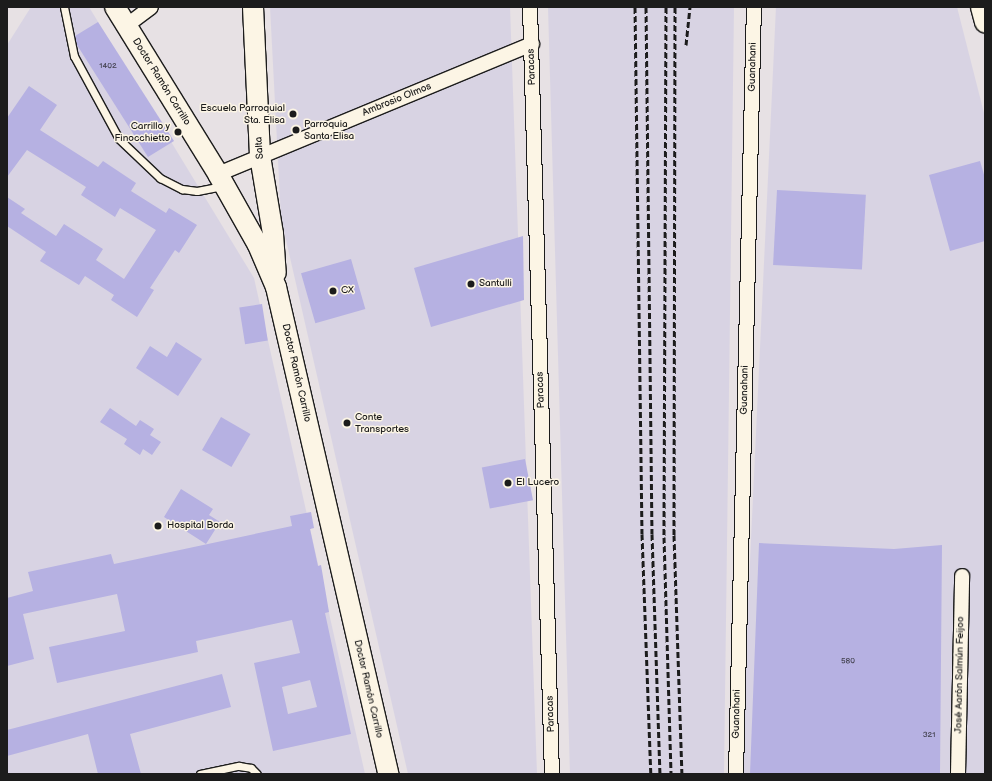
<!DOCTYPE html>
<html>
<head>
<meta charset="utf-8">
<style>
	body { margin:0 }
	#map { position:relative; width:992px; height:781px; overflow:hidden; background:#e7e1e4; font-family:"Balsamiq Sans",sans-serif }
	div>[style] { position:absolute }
	.built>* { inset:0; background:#d8d3e3 }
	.building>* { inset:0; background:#b6b1e2; transform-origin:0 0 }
	.roads { filter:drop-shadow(1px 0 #1c1c1c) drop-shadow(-1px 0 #1c1c1c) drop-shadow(0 1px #1c1c1c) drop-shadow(0 -1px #1c1c1c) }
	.lane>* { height:7px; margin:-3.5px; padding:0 3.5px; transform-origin:3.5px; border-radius:3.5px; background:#fcf5e5 }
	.street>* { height:14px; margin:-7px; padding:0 7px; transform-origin:7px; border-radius:7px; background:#fcf5e5 }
	.secondary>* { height:20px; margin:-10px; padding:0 10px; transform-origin:10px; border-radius:10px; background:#fcf5e5 }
	.rail>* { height:3px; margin-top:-1.5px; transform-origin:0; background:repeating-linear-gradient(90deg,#1c1c1c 0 6px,transparent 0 9px) }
	.dots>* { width:11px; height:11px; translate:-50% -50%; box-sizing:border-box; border:2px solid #fcf5e5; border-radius:50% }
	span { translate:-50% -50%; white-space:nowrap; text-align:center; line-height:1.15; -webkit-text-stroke:3px #fcf5e5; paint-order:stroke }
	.number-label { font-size:8px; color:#42414e }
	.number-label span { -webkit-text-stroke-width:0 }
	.street-label { font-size:10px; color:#1c1c1c }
	.poi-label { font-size:10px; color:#1c1c1c }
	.right { translate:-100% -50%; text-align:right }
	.left { translate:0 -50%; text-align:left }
	.frame { position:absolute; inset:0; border:8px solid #1c1c1c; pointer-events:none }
</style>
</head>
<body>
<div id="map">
	<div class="built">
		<i style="clip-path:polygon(31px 7px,89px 7px,254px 278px,365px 774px,7px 774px,7px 45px)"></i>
		<i style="clip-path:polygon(270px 7px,510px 7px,537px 774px,408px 774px,281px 218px)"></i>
		<i style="clip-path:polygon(548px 7px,734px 7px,724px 774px,570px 774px)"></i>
		<i style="clip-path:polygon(776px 7px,957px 7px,985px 117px,985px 774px,740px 774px)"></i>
	</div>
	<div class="building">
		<i style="clip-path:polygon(98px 22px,174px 141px,148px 157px,77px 45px,75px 36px)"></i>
		<i style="clip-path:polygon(29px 86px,57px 105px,40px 130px,98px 167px,103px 161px,136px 183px,131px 191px,166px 213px,169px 208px,197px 225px,179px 253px,175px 250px,150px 288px,154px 290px,137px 317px,111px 300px,114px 295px,85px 276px,79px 285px,40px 261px,46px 252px,7px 226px,7px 197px,25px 209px,21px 213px,56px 236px,64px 224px,103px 249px,96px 260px,124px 279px,156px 230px,120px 208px,115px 217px,81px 195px,86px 187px,27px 150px,7px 177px,7px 118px)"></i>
		<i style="clip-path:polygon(980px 161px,985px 178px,985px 241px,950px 251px,929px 175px)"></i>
		<i style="left:777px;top:190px;width:89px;height:75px;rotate:3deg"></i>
		<i style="clip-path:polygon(523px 236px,524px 300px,431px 327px,414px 268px)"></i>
		<i style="left:351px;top:259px;width:52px;height:52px;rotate:74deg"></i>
		<i style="left:262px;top:304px;width:37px;height:23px;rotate:81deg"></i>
		<i style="clip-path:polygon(176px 342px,202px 359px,178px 396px,136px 368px,150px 346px,167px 357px)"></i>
		<i style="clip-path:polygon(110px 408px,136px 426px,140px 420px,154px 429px,150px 435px,161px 442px,152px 455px,143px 449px,140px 455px,124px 444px,127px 439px,100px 422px)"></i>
		<i style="left:221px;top:417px;width:34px;height:38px;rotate:30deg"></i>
		<i style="left:525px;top:459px;width:42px;height:44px;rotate:79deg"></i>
		<i style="clip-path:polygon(181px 489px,213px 509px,209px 515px,220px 522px,206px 544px,164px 517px)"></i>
		<i style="clip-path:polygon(evenodd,311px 512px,314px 528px,310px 529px,318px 566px,321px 565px,329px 612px,325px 613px,351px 734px,273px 751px,254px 663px,300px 653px,292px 620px,196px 641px,198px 652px,57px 683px,49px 647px,125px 631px,117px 594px,23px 614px,34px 659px,7px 666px,7px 598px,33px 591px,28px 572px,111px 554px,114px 564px,292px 526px,290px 516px,311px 512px,310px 680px,317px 707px,288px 714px,282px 687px,310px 680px)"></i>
		<i style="clip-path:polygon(759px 543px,894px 549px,942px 545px,940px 774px,750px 774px)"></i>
		<i style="clip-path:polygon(222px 674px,231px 707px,130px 734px,141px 774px,98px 774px,88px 734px,7px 756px,7px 730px)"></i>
	</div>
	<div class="roads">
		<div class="lane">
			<i style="left:64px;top:7px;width:50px;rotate:78.5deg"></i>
			<i style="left:74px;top:56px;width:94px;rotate:61.5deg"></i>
			<i style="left:119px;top:139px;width:57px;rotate:43.6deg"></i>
			<i style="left:160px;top:178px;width:25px;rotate:27deg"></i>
			<i style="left:182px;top:189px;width:15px;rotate:8deg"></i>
			<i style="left:197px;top:191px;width:26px;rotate:-11deg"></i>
			<i style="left:200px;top:774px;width:40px;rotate:-12deg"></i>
			<i style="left:239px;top:766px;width:12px;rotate:9deg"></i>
			<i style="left:251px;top:768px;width:8px;rotate:45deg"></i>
		</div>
		<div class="street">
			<i style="left:530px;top:7px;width:767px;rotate:88.36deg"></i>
			<i style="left:126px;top:26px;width:31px;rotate:-37deg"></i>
			<i style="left:218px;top:174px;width:340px;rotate:-22.5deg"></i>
			<i style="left:736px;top:774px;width:767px;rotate:-88.66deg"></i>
			<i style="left:958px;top:774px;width:198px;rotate:-88.8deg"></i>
		</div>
		<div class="secondary">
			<i style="left:115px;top:7px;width:196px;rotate:58.3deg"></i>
			<i style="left:218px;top:174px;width:81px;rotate:60.6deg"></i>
			<i style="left:258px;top:245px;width:46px;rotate:66.8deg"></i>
			<i style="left:276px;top:287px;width:500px;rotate:77deg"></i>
			<i style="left:253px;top:7px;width:149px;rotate:87.3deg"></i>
			<i style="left:260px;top:156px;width:79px;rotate:80.5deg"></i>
			<i style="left:273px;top:234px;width:39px;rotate:86deg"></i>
			<i style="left:981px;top:7px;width:16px;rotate:75deg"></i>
		</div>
	</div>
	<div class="rail">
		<i style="left:635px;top:7px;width:527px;rotate:89.24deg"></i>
		<i style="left:642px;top:534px;width:240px;rotate:87.9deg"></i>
		<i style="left:646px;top:7px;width:527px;rotate:89.35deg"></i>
		<i style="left:652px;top:534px;width:240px;rotate:88.1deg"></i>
		<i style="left:666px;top:7px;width:530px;rotate:90.22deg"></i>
		<i style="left:664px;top:537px;width:237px;rotate:88.3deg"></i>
		<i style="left:675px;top:7px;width:528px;rotate:90.11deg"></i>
		<i style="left:674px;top:535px;width:239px;rotate:88.1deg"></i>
		<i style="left:686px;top:45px;width:38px;rotate:-84deg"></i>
	</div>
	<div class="dots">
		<i style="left:293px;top:114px;background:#1c1c1c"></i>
		<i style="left:296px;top:130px;background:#1c1c1c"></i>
		<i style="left:178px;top:132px;background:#1c1c1c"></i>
		<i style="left:471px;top:284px;background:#1c1c1c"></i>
		<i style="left:333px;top:291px;background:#1c1c1c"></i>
		<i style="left:347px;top:423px;background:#1c1c1c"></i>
		<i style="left:508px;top:483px;background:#1c1c1c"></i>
		<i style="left:158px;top:526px;background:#1c1c1c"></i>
	</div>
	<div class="number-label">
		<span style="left:108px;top:66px">1402</span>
		<span style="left:848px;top:661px">580</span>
		<span style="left:929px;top:735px">321</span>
	</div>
	<div class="street-label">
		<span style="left:532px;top:67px;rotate:-92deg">Paracas</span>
		<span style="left:753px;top:67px;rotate:-89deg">Guanahani</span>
		<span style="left:161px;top:82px;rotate:58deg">Doctor Ramón Carrillo</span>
		<span style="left:397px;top:100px;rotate:-22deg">Ambrosio Olmos</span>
		<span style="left:260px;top:148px;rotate:-94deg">Salta</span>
		<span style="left:296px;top:373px;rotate:77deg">Doctor Ramón Carrillo</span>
		<span style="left:541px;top:390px;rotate:-92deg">Paracas</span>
		<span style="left:745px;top:390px;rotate:-89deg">Guanahani</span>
		<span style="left:960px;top:675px;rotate:-89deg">José Aarón Salmún Feijoo</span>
		<span style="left:368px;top:689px;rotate:77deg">Doctor Ramón Carrillo</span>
		<span style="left:551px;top:714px;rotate:-92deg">Paracas</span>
		<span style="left:737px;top:714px;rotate:-89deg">Guanahani</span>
	</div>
	<div class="poi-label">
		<span class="right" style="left:285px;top:114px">Escuela Parroquial<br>Sta. Elisa</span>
		<span class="left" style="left:304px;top:130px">Parroquia<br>Santa Elisa</span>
		<span class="right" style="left:170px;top:132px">Carrillo y<br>Finocchietto</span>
		<span class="left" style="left:479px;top:284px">Santulli</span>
		<span class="left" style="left:341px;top:291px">CX</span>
		<span class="left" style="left:355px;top:423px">Conte<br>Transportes</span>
		<span class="left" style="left:516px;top:483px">El Lucero</span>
		<span class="left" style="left:167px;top:526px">Hospital Borda</span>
	</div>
	<div class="frame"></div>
</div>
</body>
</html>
